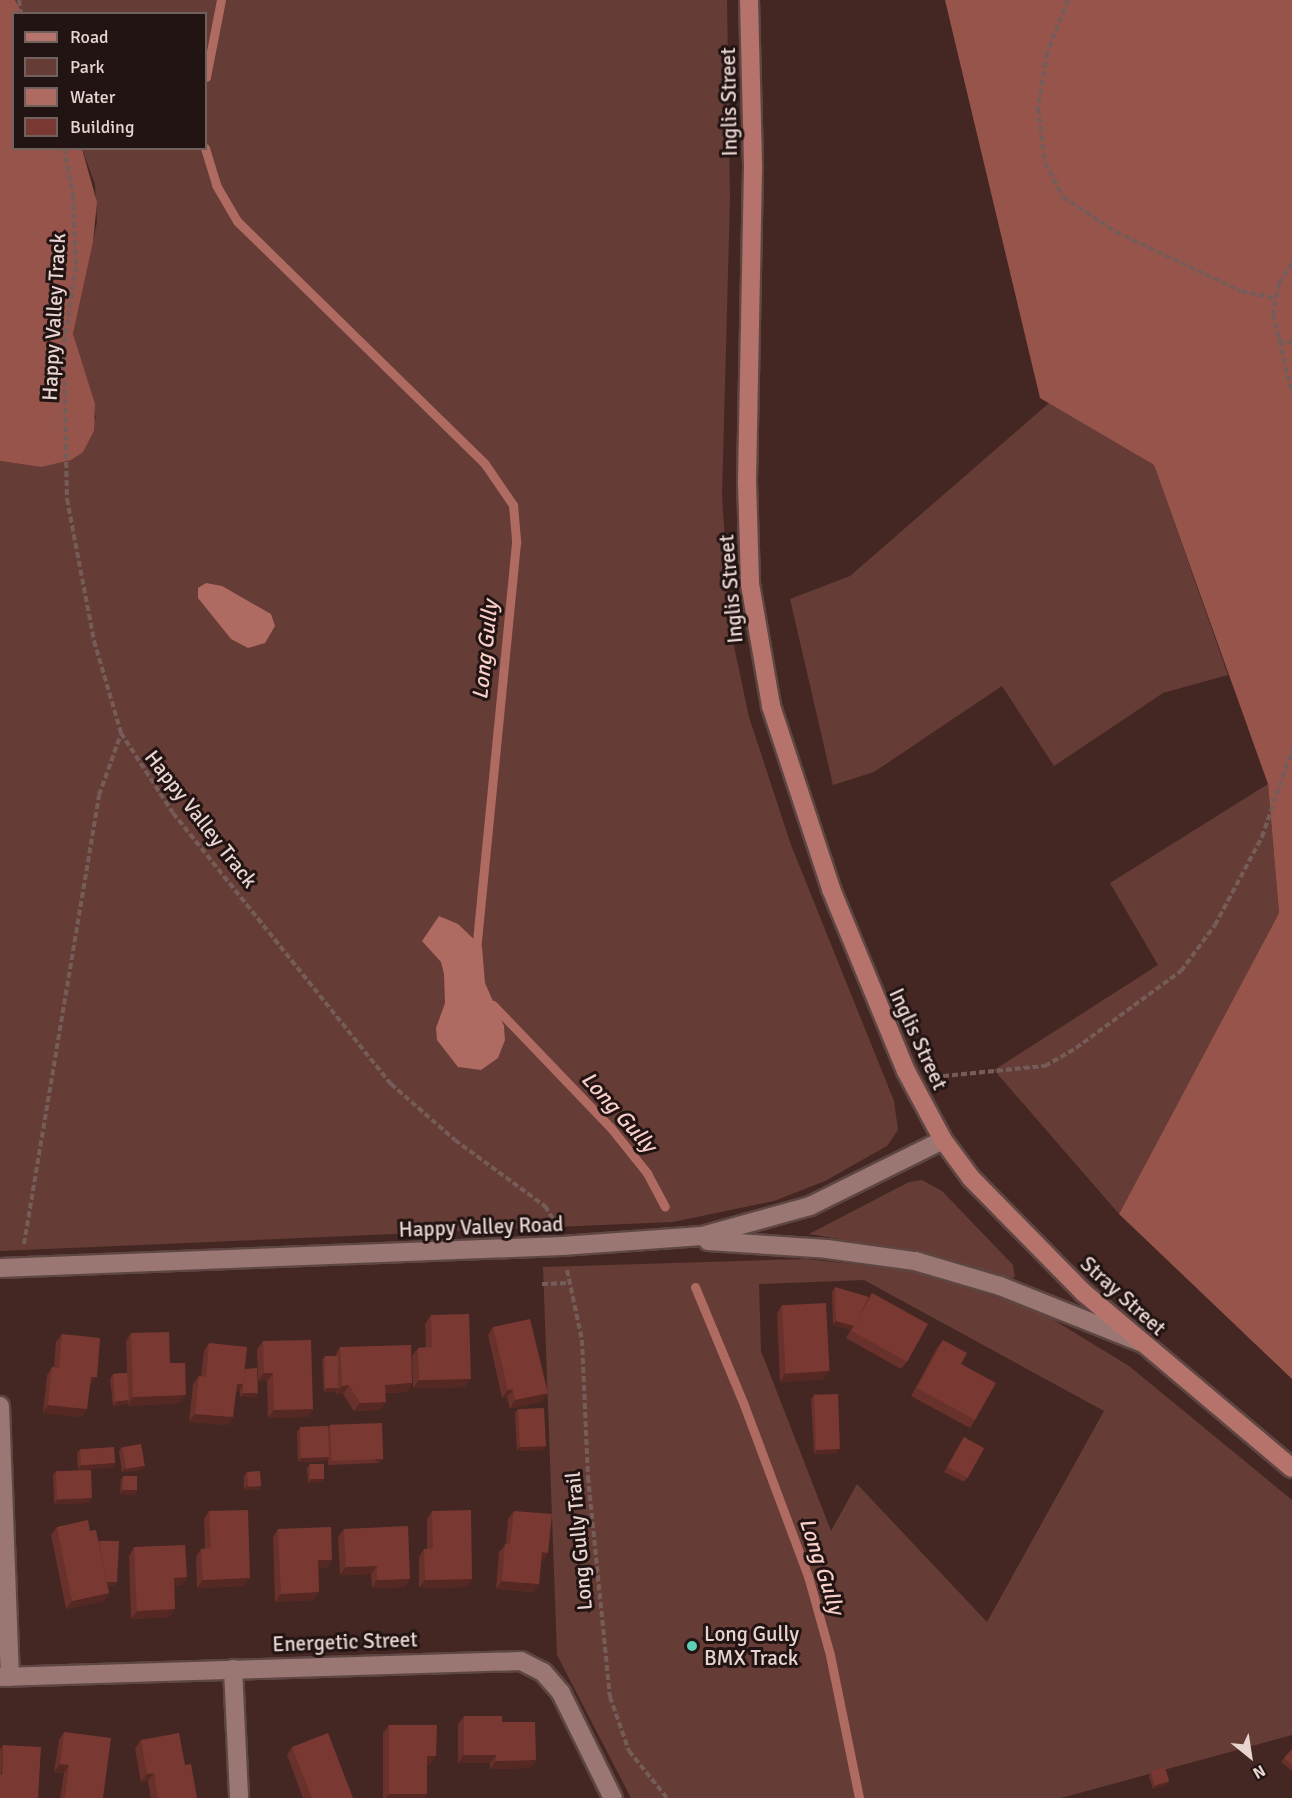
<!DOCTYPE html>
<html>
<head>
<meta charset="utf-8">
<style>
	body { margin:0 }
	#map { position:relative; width:1292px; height:1798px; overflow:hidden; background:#442723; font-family:Signika,sans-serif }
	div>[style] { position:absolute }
	.green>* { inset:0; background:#663c36 }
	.forest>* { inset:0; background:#97544b }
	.water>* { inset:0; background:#af6a61 }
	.stream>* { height:9px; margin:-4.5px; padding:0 4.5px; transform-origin:4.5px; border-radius:4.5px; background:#af6a61 }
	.path>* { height:4px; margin-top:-2px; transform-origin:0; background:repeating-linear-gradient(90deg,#765c59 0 6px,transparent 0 9px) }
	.roads { filter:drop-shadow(2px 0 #5e4643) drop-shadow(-2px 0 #5e4643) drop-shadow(0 2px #5e4643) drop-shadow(0 -2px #5e4643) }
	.minor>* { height:18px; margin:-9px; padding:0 9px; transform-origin:9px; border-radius:9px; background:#9a7772 }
	.major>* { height:18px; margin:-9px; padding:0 9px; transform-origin:9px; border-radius:9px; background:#b6736b }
	.wall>* { inset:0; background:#68312b }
	.shaded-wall>* { inset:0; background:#552823; transform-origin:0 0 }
	.building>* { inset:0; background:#793932; transform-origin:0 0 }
	.dots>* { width:16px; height:16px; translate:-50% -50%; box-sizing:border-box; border:3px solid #211412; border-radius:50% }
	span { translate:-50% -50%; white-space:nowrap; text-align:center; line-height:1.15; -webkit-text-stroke:6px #211412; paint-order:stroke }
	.street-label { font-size:21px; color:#e8d4d1 }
	.poi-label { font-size:21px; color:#e8d4d1 }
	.left { translate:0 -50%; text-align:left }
	.water-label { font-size:22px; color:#f9cfc9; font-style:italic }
	.legend { position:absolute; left:12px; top:12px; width:195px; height:138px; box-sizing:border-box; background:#211412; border:2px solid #71615e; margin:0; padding:8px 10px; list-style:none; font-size:18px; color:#e8d4d1 }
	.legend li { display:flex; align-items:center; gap:12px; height:30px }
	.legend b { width:30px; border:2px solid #71615e }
	.north { position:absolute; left:1220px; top:1726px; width:60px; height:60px; -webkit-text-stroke:4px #211412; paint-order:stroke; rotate:150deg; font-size:16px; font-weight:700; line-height:24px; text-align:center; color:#e8d4d1 }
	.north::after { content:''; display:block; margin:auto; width:21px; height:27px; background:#e8d4d1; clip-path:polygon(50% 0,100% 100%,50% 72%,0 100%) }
</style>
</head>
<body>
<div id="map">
	<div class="green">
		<i style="clip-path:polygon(15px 0,727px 0,730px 198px,722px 496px,731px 632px,749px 717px,791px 845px,894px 1101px,898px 1130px,887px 1146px,825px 1181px,774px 1201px,673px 1222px,0 1251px,0 461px,41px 467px,96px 418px,73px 334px,97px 222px,95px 184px,82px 149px,206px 148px,206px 14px,22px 13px)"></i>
		<i style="clip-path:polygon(1049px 403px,1154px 465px,1228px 675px,1163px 693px,1054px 766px,1002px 686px,874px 772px,833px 785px,790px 599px,850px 576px)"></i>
		<i style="clip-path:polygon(1268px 784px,1279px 913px,1119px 1214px,994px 1070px,1158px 965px,1110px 883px)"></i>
		<i style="clip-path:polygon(922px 1180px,942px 1191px,1013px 1265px,1015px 1277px,1008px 1279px,911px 1251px,809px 1234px,909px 1182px)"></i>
		<i style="clip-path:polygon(evenodd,806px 1259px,916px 1271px,1039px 1311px,1129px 1366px,1292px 1500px,1292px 1735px,1061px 1798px,631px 1798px,557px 1655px,543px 1267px,806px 1259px,864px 1280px,1104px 1411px,987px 1622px,857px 1484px,831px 1531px,761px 1351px,759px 1284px,864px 1280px)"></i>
	</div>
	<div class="forest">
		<i style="clip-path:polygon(0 0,15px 0,22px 13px,14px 14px,14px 148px,82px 149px,97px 202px,93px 242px,73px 334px,95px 404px,94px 431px,83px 452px,71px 460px,41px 467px,0 461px)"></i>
		<i style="clip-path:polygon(945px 0,1292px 0,1292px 1379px,1119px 1214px,1279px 913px,1268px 784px,1154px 465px,1040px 398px)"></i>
	</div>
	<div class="water">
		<i style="clip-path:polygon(206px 583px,222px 586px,271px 614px,275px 626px,265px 643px,248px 648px,231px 639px,198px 598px,198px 588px)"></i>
		<i style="clip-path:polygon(439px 916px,458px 924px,482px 947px,485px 983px,504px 1026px,505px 1040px,498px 1058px,481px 1070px,458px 1067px,437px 1040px,436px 1028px,445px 1003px,444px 974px,441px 962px,422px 941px)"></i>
	</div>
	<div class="stream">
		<i style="left:206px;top:77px;width:78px;rotate:-79deg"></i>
		<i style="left:205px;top:148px;width:39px;rotate:73deg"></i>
		<i style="left:216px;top:185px;width:42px;rotate:59.7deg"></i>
		<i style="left:237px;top:221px;width:347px;rotate:44.4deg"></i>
		<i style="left:485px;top:464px;width:50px;rotate:55.7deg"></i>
		<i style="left:513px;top:505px;width:38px;rotate:85deg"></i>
		<i style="left:516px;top:543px;width:409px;rotate:95.6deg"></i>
		<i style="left:493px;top:1005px;width:170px;rotate:46.2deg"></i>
		<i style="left:611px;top:1128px;width:58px;rotate:51.3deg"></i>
		<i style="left:647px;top:1173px;width:38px;rotate:62deg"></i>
		<i style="left:695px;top:1287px;width:128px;rotate:67.4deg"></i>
		<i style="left:744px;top:1405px;width:183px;rotate:69.5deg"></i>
		<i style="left:808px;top:1576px;width:82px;rotate:74.4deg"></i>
		<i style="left:830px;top:1655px;width:146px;rotate:78.5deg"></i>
	</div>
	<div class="path">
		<i style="left:19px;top:0;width:14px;rotate:82deg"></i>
		<i style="left:1068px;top:0;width:57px;rotate:111.6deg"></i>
		<i style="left:1047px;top:53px;width:56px;rotate:99.3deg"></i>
		<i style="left:1038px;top:108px;width:55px;rotate:82.7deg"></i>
		<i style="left:1045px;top:163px;width:38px;rotate:62deg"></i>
		<i style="left:1063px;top:197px;width:64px;rotate:33.4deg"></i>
		<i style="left:1116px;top:232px;width:138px;rotate:25.3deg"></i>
		<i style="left:1241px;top:291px;width:34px;rotate:12deg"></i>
		<i style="left:64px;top:148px;width:48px;rotate:79.2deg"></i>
		<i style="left:73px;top:195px;width:71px;rotate:87.6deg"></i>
		<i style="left:76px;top:266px;width:80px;rotate:98.6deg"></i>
		<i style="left:64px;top:345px;width:154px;rotate:88.9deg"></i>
		<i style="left:67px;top:499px;width:145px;rotate:79.2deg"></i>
		<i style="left:94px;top:641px;width:96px;rotate:73.6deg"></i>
		<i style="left:121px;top:733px;width:95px;rotate:57deg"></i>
		<i style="left:173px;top:813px;width:348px;rotate:51.2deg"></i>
		<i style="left:391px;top:1084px;width:85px;rotate:41.2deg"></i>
		<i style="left:455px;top:1140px;width:112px;rotate:36.3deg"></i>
		<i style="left:545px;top:1206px;width:19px;rotate:58deg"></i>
		<i style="left:1292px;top:263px;width:24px;rotate:123deg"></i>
		<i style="left:1279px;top:283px;width:32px;rotate:101deg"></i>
		<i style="left:1273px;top:314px;width:82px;rotate:76.6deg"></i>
		<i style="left:1278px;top:340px;width:14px;rotate:12deg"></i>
		<i style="left:934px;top:1077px;width:112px;rotate:-5.7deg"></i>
		<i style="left:1045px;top:1066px;width:36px;rotate:-30deg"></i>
		<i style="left:1076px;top:1048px;width:130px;rotate:-36.3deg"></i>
		<i style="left:1181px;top:971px;width:57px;rotate:-53.5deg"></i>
		<i style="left:1215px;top:925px;width:100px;rotate:-61.9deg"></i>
		<i style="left:1262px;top:837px;width:92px;rotate:-71deg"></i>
		<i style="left:24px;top:1244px;width:455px;rotate:-80.5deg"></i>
		<i style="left:99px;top:795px;width:65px;rotate:-70.2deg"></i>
		<i style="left:567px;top:1270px;width:72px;rotate:77.9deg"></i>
		<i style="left:582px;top:1340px;width:137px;rotate:87.5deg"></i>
		<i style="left:588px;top:1477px;width:221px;rotate:84.3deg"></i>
		<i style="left:610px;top:1697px;width:57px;rotate:70.6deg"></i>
		<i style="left:629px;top:1751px;width:60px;rotate:51deg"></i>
		<i style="left:542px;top:1284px;width:27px;rotate:-2deg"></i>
	</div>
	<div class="roads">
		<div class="minor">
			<i style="left:708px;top:1241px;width:119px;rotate:3.8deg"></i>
			<i style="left:827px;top:1249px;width:89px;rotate:7.8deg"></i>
			<i style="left:915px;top:1261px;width:89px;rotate:16.4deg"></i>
			<i style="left:1000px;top:1286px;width:151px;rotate:21.8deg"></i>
			<i style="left:0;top:1268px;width:562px;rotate:-2.24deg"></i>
			<i style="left:562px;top:1246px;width:140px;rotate:-4.1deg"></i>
			<i style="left:702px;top:1236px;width:112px;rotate:-15.5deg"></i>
			<i style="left:810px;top:1206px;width:148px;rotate:-26.4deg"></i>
			<i style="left:0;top:1406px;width:271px;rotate:87.9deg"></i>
			<i style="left:233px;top:1669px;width:129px;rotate:87.3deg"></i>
			<i style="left:0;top:1677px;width:521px;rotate:-1.76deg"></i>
			<i style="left:521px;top:1661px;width:25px;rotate:27deg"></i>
			<i style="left:543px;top:1672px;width:28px;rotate:49deg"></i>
			<i style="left:561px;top:1693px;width:117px;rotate:63.7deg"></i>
		</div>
		<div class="major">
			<i style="left:749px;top:0;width:169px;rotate:88.6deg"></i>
			<i style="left:753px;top:169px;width:312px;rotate:91.1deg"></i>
			<i style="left:747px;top:481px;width:103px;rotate:88.3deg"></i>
			<i style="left:750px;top:584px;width:124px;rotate:80.2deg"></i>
			<i style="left:771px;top:706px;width:193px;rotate:71.8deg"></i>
			<i style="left:831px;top:889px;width:197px;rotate:67.6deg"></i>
			<i style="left:906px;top:1071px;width:78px;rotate:61.8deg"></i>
			<i style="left:943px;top:1140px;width:47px;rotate:53.6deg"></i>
			<i style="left:971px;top:1178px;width:161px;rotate:45.5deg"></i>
			<i style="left:1084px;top:1293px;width:272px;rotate:40.1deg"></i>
		</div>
	</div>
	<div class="wall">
		<i style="clip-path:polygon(835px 1287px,907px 1361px,901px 1369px,846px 1338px,851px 1330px,833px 1325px,832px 1292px)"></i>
		<i style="clip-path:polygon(782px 1305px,824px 1379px,780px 1382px,777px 1313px)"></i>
		<i style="clip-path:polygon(431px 1315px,465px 1387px,413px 1388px,412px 1356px,418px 1348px,426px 1347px,425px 1324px)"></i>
		<i style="clip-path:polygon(493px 1327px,548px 1393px,542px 1401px,510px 1409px,507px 1397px,502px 1398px,488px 1335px)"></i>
		<i style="clip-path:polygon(131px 1333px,170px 1363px,180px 1403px,128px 1406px,128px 1403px,127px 1404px,113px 1406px,110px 1379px,113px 1374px,127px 1373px,126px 1341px)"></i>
		<i style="clip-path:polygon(62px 1334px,91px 1385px,90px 1385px,82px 1417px,43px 1413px,47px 1375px,52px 1367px,54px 1367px,56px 1342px)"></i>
		<i style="clip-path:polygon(943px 1340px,961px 1364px,975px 1420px,970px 1428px,911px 1396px,937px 1348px)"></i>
		<i style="clip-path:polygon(263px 1341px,313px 1409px,308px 1417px,268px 1418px,267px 1381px,258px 1381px,257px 1349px)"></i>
		<i style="clip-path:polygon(209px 1343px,245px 1368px,258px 1393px,255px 1397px,240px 1397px,240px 1389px,238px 1392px,236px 1392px,228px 1425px,189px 1422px,193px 1384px,199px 1376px,201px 1376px,204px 1351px)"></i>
		<i style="clip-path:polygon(340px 1347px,407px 1392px,385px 1393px,380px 1410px,354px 1411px,343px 1394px,336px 1394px,336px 1392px,324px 1392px,322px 1360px,325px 1356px,335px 1356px)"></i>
		<i style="clip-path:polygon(814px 1395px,837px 1453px,814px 1454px,811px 1399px)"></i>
		<i style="clip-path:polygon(518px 1409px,546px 1446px,543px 1450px,517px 1451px,515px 1413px)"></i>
		<i style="clip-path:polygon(330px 1425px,380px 1463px,328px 1465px,328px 1459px,326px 1461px,298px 1462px,297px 1432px,300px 1428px,328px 1427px)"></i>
		<i style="clip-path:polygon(964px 1437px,967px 1478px,964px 1482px,944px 1472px)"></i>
		<i style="clip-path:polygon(122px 1447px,142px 1470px,122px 1472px,119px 1451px)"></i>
		<i style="clip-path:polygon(80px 1449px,113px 1467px,78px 1470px,77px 1453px)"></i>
		<i style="clip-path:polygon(310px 1464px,322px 1482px,308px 1483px,307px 1468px)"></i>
		<i style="clip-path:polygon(56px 1471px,89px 1503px,54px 1504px,53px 1475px)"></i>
		<i style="clip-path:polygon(247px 1472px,261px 1486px,258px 1490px,244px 1490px,244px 1476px)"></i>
		<i style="clip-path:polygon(123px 1476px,137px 1490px,134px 1495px,120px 1494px,121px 1480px)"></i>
		<i style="clip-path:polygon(209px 1511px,244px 1586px,197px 1588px,196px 1557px,201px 1549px,205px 1549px,204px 1519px)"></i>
		<i style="clip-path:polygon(432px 1511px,472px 1579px,467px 1587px,419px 1588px,419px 1557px,424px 1549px,427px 1549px,427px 1519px)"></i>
		<i style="clip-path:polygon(514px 1511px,548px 1553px,543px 1561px,541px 1561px,539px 1584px,533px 1592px,496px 1589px,499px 1552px,506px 1544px,508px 1519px)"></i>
		<i style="clip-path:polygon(57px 1527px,90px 1531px,99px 1542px,114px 1586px,108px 1586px,109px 1593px,104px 1601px,66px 1609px,51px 1535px)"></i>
		<i style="clip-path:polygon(278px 1529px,332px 1560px,326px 1568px,319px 1568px,314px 1600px,275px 1602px,273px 1537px)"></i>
		<i style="clip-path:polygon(344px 1529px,405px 1587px,372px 1588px,371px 1574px,340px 1575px,338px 1537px)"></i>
		<i style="clip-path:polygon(134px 1547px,187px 1577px,182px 1585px,174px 1586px,170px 1617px,131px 1619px,129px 1556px)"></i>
		<i style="clip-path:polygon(464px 1716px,502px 1722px,536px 1760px,530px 1768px,490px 1769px,490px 1763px,458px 1763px,458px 1724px)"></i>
		<i style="clip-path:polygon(389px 1725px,430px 1765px,427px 1765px,427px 1794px,424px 1798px,383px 1798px,383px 1733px)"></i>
		<i style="clip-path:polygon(64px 1732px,103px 1798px,60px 1798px,64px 1773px,54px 1772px,59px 1740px)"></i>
		<i style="clip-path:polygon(141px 1740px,185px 1765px,197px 1798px,151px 1798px,148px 1781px,141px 1782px,135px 1748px)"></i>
		<i style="clip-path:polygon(3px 1745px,0 1798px,0 1750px)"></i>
		<i style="clip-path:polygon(292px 1747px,353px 1798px,303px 1798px,287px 1755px)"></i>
		<i style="clip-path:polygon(1292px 1749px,1292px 1771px,1281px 1762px)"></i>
		<i style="clip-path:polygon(1151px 1772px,1166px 1785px,1153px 1789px,1149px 1776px)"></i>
	</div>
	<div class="shaded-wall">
		<i style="clip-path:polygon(836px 1321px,854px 1326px,851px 1330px,833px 1325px)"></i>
		<i style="clip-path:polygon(829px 1371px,824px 1379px,780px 1382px,785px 1374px)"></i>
		<i style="clip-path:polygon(264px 1373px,273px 1373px,267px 1381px,258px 1381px)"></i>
		<i style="clip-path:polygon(91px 1377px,97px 1377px,91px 1385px,85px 1385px)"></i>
		<i style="clip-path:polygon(471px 1379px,465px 1387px,413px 1388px,419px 1380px)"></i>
		<i style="clip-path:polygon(412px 1383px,407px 1392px,379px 1393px,385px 1385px)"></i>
		<i style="clip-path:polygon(237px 1384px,243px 1384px,238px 1392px,231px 1392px)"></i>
		<i style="clip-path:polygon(349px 1385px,343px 1394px,336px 1394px,342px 1386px)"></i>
		<i style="clip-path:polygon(327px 1388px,339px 1388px,336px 1392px,324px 1392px)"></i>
		<i style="clip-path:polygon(513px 1389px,507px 1397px,502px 1398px,508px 1390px)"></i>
		<i style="clip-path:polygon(243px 1393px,258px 1393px,255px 1397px,240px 1397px)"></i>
		<i style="clip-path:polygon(548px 1393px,542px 1401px,510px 1409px,515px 1400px)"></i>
		<i style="clip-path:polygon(186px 1395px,180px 1403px,128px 1406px,133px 1397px)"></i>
		<i style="clip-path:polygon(129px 1400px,127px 1404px,113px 1406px,116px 1402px)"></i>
		<i style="clip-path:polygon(386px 1402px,380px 1410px,354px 1411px,360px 1403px)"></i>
		<i style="clip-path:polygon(48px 1405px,87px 1409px,82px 1417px,43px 1413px)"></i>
		<i style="clip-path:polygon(313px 1409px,308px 1417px,268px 1418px,274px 1410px)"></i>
		<i style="clip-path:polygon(195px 1414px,233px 1417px,228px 1425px,189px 1422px)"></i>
		<i style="clip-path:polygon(546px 1446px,543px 1450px,517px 1451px,519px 1447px)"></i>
		<i style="clip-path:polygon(840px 1449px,837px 1453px,814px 1454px,817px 1450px)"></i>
		<i style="clip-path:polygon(329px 1457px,326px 1461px,298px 1462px,301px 1458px)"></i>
		<i style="left:383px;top:1459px;width:5px;height:52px;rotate:127deg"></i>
		<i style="clip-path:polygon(115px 1463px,113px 1467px,78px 1470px,81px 1465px)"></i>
		<i style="clip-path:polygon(145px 1466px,142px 1470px,122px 1472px,125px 1468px)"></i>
		<i style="clip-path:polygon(324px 1478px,322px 1482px,308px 1483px,311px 1479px)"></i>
		<i style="clip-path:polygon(247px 1486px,261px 1486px,258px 1490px,244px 1490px)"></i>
		<i style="clip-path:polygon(123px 1490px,137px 1490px,134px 1495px,120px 1494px)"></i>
		<i style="clip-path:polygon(92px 1498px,89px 1503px,54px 1504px,57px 1500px)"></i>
		<i style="clip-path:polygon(542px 1552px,548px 1553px,543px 1561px,537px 1560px)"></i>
		<i style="clip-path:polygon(318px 1560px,332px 1560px,326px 1568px,313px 1568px)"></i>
		<i style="clip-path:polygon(377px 1566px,371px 1574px,340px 1575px,346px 1567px)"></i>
		<i style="clip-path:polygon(187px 1577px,182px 1585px,168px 1586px,174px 1578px)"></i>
		<i style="clip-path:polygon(250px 1578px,244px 1586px,197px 1588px,203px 1580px)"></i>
		<i style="clip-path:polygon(410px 1579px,405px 1587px,372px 1588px,377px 1580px)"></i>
		<i style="clip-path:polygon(472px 1579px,467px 1587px,419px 1588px,425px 1580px)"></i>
		<i style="clip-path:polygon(502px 1581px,539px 1584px,533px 1592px,496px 1589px)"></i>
		<i style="clip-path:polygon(107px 1582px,117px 1582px,114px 1586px,104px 1586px)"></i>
		<i style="clip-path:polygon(319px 1592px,314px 1600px,275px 1602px,281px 1594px)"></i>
		<i style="clip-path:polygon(109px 1593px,104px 1601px,66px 1609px,72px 1601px)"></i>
		<i style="clip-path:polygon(175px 1609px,170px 1617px,131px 1619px,137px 1611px)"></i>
		<i style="clip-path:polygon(464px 1755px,496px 1755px,490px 1763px,458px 1763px)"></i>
		<i style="clip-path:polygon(427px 1756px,436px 1756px,430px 1765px,422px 1764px)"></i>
		<i style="clip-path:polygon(536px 1760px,530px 1768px,490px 1769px,496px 1761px)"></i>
		<i style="clip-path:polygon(60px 1764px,69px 1765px,64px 1773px,54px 1772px)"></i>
		<i style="clip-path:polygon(154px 1773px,148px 1781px,141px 1782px,147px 1774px)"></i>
		<i style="clip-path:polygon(1169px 1781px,1166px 1785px,1153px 1789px,1156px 1785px)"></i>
		<i style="clip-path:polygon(389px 1794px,427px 1794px,424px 1798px,386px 1798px)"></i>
	</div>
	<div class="building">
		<i style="clip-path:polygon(835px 1287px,869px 1297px,854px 1326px,836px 1321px)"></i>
		<i style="left:872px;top:1293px;width:64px;height:43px;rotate:29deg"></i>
		<i style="left:826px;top:1303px;width:68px;height:44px;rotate:87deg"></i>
		<i style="clip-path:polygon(469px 1314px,471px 1379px,419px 1380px,418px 1348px,432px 1347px,431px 1315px)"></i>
		<i style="clip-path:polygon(530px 1319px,548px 1393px,515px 1400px,513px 1389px,508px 1390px,493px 1327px)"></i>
		<i style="clip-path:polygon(169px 1332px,170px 1363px,185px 1363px,186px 1395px,133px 1397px,131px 1333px)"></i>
		<i style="clip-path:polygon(62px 1334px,100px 1338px,97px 1377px,91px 1377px,87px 1409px,48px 1405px,52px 1367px,59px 1368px)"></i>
		<i style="clip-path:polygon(311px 1340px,313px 1409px,274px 1410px,273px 1373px,264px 1373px,263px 1341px)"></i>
		<i style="clip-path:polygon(943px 1340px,967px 1353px,961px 1364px,996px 1383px,975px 1420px,917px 1388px)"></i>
		<i style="clip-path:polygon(209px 1343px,247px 1347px,243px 1384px,237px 1384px,233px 1417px,195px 1414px,199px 1376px,206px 1377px)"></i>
		<i style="clip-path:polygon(411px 1345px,412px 1383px,385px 1385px,386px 1402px,360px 1403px,349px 1385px,342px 1386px,340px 1347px)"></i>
		<i style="left:325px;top:1356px;width:13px;height:32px"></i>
		<i style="clip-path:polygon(257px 1368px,258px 1393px,243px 1393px,243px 1384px,245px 1369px)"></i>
		<i style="left:127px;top:1373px;width:27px;height:14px;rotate:86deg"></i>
		<i style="left:838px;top:1394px;width:55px;height:24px;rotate:88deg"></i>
		<i style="left:544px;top:1408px;width:38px;height:26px;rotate:87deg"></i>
		<i style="left:382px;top:1423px;width:36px;height:52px;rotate:88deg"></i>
		<i style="left:328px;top:1426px;width:31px;height:28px;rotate:88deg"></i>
		<i style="left:964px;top:1437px;width:23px;height:34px;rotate:29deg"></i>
		<i style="left:141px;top:1444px;width:22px;height:19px;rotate:80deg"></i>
		<i style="left:114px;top:1447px;width:16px;height:34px;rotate:86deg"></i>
		<i style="left:310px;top:1464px;width:14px;height:15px"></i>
		<i style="left:91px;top:1470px;width:28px;height:35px;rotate:88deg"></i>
		<i style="left:260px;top:1471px;width:15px;height:13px;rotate:86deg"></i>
		<i style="left:123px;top:1476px;width:14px;height:14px"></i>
		<i style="clip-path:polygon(248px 1510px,250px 1578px,203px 1580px,201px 1549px,211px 1548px,209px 1511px)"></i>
		<i style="clip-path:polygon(471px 1510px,472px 1579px,425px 1580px,424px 1549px,433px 1549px,432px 1511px)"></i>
		<i style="clip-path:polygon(514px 1511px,552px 1514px,548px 1553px,542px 1552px,539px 1584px,502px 1581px,505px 1544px,510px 1544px)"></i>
		<i style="clip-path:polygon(88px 1520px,90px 1531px,96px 1530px,109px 1593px,72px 1601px,57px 1527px)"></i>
		<i style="clip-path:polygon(408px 1526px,410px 1579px,377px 1580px,377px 1566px,346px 1567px,344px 1529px)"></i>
		<i style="clip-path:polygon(331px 1527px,332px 1560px,318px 1560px,319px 1592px,281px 1594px,278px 1529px)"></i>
		<i style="clip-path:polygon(99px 1541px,119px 1541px,117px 1582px,107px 1582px)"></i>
		<i style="clip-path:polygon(185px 1545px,187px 1577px,174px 1578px,175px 1609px,137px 1611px,134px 1547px)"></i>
		<i style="clip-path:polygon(464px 1716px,502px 1716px,502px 1722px,535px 1722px,536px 1760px,496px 1761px,496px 1755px,464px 1755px)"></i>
		<i style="clip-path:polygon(389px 1725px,437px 1725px,436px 1756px,427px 1756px,427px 1794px,389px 1794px)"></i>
		<i style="clip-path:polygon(64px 1732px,111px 1738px,103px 1798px,65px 1798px,69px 1765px,60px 1764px)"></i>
		<i style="clip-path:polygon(179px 1733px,185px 1765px,191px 1764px,197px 1798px,158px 1798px,154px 1773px,147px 1774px,141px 1740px)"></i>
		<i style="clip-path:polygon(328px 1733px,353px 1798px,312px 1798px,292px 1747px)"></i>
		<i style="clip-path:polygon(3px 1745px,41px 1747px,38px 1798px,0 1798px,0 1775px,2px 1775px)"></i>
		<i style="clip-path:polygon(1292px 1749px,1292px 1765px,1284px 1758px)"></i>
		<i style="left:1165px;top:1767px;width:15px;height:15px;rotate:74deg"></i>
	</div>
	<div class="dots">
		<i style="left:692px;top:1646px;background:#5eceb7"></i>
	</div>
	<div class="street-label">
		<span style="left:729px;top:102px;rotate:-91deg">Inglis Street</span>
		<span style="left:54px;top:317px;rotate:-87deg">Happy Valley Track</span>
		<span style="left:731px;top:589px;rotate:-95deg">Inglis Street</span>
		<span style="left:201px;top:819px;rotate:52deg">Happy Valley Track</span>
		<span style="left:918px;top:1039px;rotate:65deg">Inglis Street</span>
		<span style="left:481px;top:1227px;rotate:-2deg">Happy Valley Road</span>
		<span style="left:1123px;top:1296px;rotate:42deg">Stray Street</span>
		<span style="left:579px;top:1541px;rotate:-95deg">Long Gully Trail</span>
		<span style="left:345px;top:1642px;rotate:-2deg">Energetic Street</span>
	</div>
	<div class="poi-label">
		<span class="left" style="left:704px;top:1646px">Long Gully<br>BMX Track</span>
	</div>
	<div class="water-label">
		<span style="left:485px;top:650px;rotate:-84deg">Long Gully</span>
		<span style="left:619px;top:1112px;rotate:48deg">Long Gully</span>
		<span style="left:822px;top:1566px;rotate:72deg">Long Gully</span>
	</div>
	<ul class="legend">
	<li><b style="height:8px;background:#b6736b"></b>Road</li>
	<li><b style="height:16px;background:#663c36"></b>Park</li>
	<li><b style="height:16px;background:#af6a61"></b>Water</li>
	<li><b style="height:16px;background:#793932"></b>Building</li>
	</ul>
	<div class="north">N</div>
</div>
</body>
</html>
